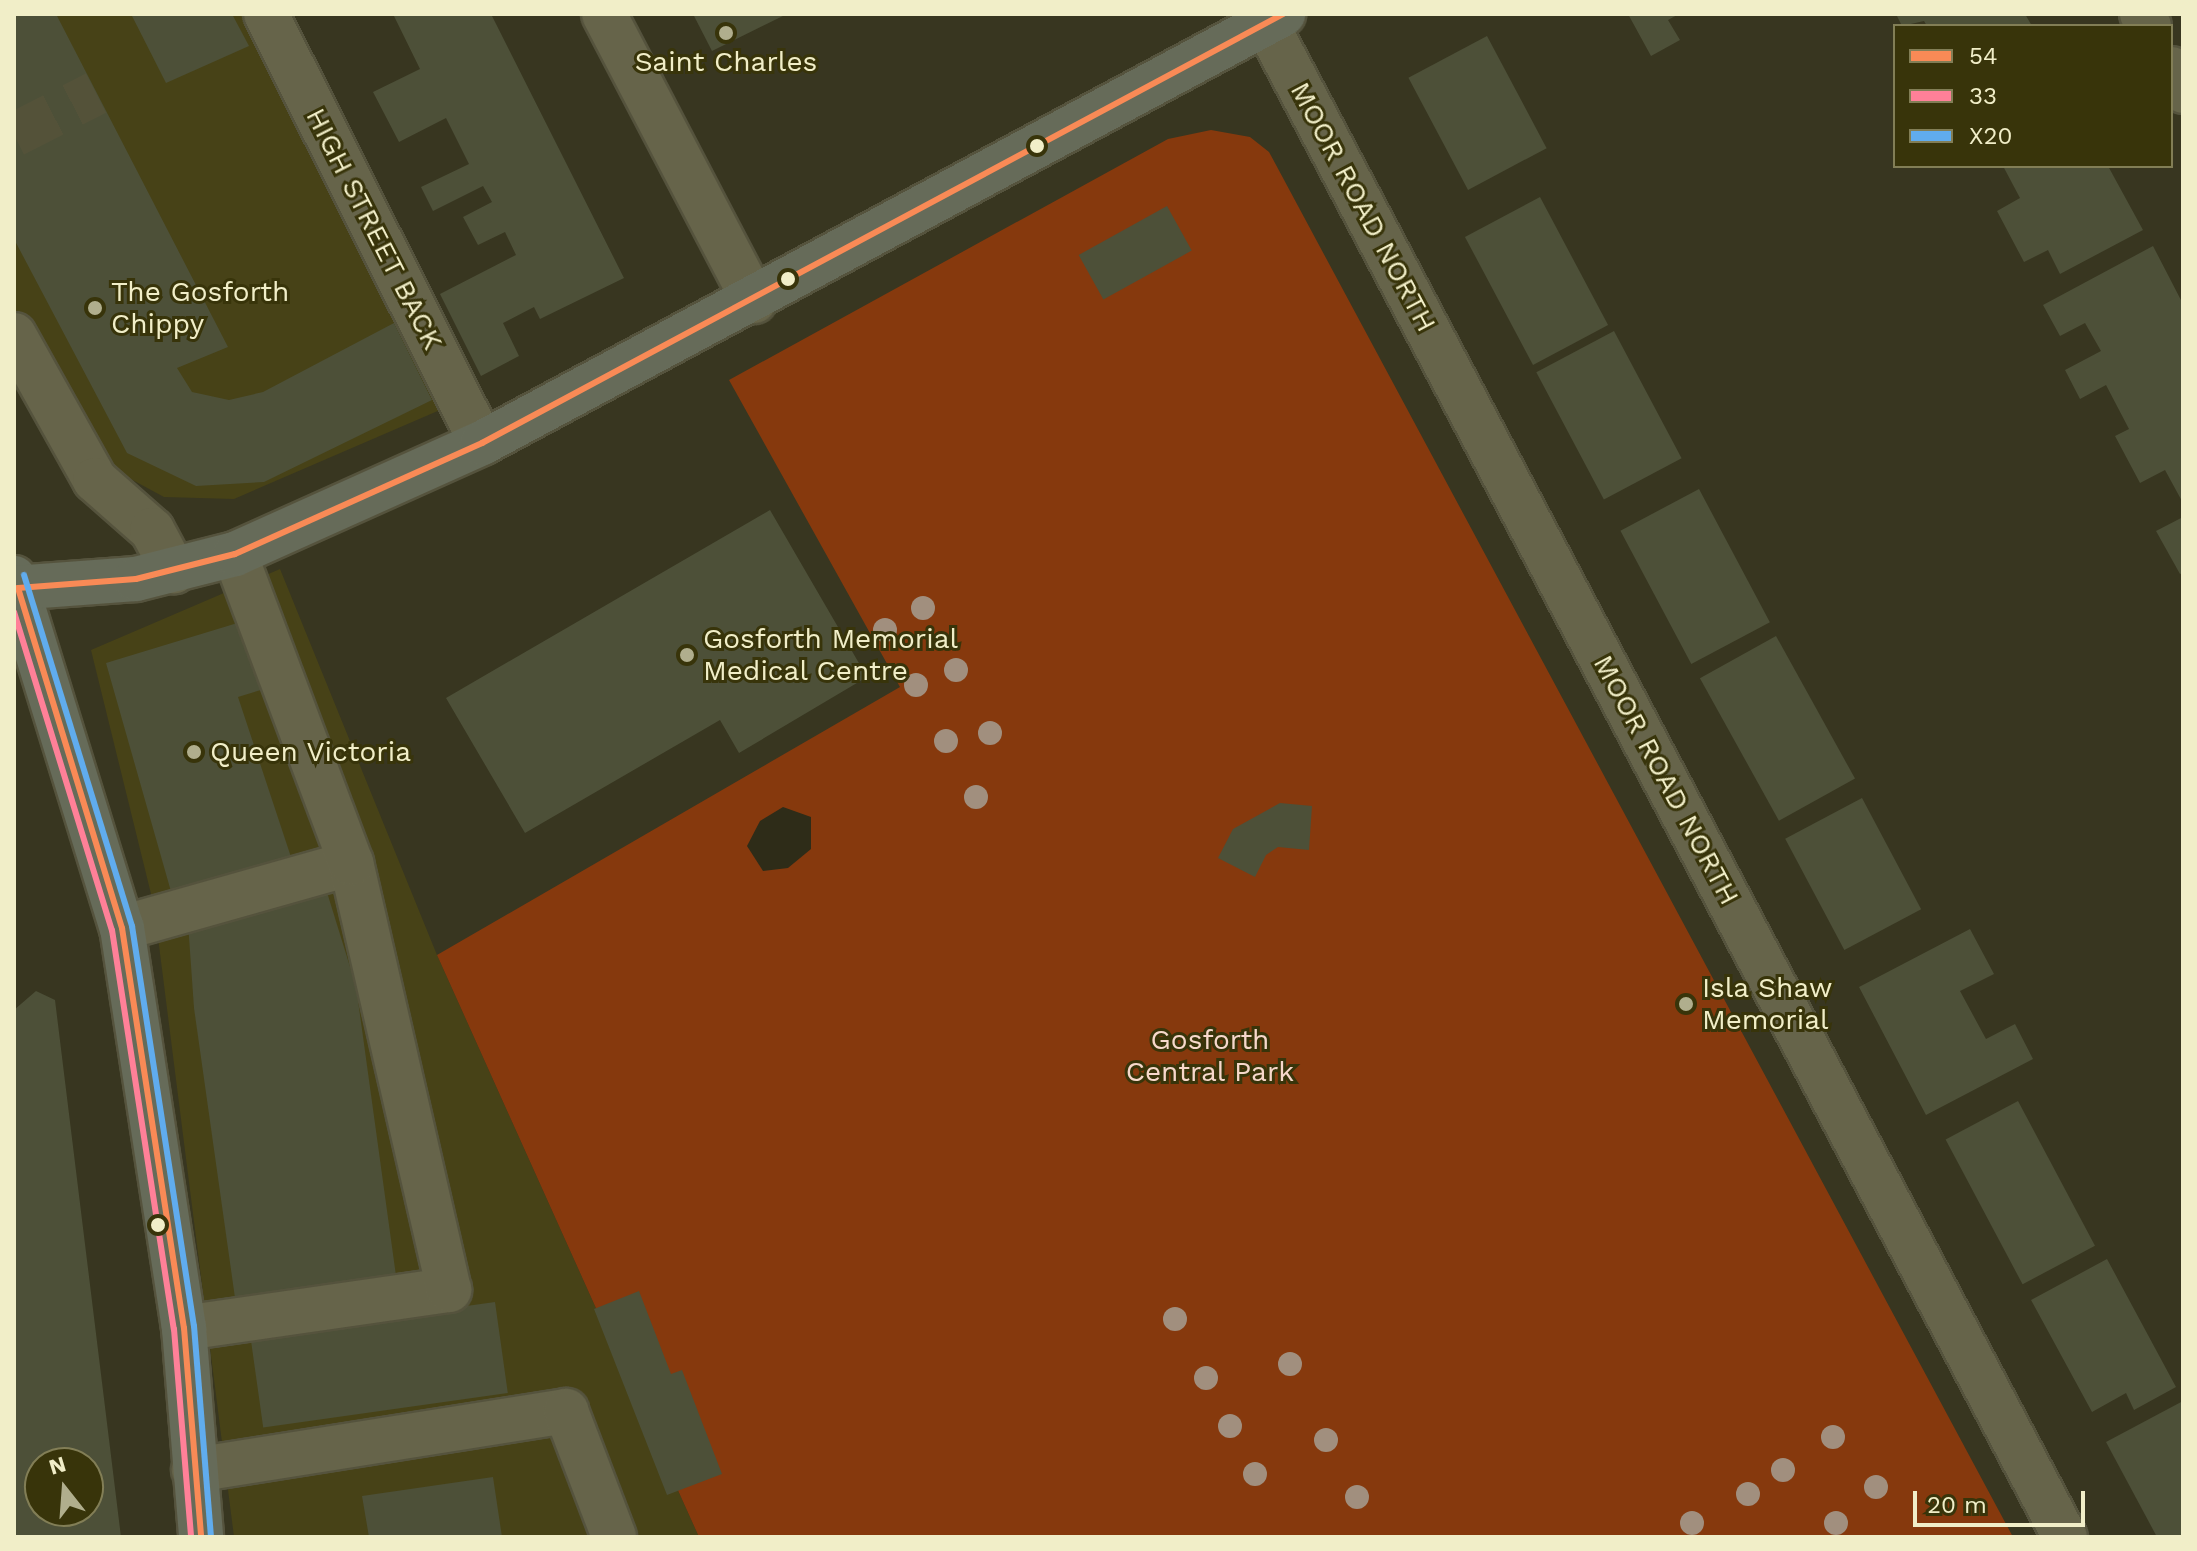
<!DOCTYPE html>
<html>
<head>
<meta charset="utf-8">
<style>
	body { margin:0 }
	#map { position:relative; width:2197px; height:1551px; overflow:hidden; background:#383620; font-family:"Work Sans",sans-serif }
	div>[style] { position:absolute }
	.built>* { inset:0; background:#474217 }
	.green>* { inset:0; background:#86390d }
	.water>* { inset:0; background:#2e2c18 }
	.building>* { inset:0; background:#4d5038; transform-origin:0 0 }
	.minor-tunnel>* { height:44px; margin-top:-22px; transform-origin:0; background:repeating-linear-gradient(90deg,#545239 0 44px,transparent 0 66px) }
	.roads { filter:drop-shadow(2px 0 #55533d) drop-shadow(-2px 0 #55533d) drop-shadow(0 2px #55533d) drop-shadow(0 -2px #55533d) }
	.minor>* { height:44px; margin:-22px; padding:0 22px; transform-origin:22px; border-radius:22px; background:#66644a }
	.major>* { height:44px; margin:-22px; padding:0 22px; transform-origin:22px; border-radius:22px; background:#666b59 }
	.bus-1>* { height:6px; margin:-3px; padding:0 3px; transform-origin:3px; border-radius:3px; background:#f98a56 }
	.bus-2>* { height:6px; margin:-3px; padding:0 3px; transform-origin:3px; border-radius:3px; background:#ff8098 }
	.bus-3>* { height:6px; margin:-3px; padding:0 3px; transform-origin:3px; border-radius:3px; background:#60acee }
	.trees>* { width:24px; height:24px; margin:-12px; border-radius:50%; background:#a18f7e }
	.dots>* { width:22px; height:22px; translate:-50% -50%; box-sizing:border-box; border:4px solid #38340a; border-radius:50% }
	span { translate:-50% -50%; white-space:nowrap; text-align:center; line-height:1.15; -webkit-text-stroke:6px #38340a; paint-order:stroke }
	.poi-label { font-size:28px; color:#f1eec8 }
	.left { translate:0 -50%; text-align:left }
	.street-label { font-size:28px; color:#f1eec8 }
	.park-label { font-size:28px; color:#f7d8cb }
	.frame { position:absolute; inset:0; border:16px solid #f1eec8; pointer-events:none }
	.legend { position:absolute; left:1893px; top:24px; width:280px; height:144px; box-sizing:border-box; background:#38340a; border:2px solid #827e56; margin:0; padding:10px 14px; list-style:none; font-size:24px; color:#f1eec8 }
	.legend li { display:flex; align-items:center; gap:16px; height:40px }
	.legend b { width:40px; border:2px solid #827e56 }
	.north { position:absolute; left:24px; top:1447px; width:80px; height:80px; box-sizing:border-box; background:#38340a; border:2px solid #827e56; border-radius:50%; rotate:343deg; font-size:22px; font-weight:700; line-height:32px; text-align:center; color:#f1eec8 }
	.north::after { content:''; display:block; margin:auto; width:28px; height:36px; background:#b0ae8d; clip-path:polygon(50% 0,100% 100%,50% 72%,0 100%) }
	.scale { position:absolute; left:1913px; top:1491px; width:172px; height:36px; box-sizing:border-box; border:4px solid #f1eec8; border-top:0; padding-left:10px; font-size:24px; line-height:28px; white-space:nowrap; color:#f1eec8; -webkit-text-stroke:6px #38340a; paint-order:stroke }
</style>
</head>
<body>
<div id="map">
	<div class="built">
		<i style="clip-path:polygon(14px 14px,243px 14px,447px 407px,234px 499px,164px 497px,101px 463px,14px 308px)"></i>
		<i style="clip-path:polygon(280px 569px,437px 955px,699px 1537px,234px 1537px,154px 906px,91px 650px)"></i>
	</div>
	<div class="green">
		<i style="clip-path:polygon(1211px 130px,1250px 137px,1269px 152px,2013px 1537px,699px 1537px,437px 955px,900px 687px,729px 380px,1168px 139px)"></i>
	</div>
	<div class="water">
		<i style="clip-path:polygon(783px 807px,811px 817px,811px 849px,788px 868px,763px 871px,747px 846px,760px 821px)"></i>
	</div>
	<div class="building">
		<i style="clip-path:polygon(14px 14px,56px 14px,228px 347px,177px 368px,192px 392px,229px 400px,263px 392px,394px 323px,432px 400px,264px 482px,196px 486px,127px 453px,14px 239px)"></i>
		<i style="clip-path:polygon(131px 14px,232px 14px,249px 46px,166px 83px)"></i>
		<i style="clip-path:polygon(393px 14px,491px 14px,624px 278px,540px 319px,534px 307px,503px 323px,519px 356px,481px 376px,440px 294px,516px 255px,505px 232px,478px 245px,463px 217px,492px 202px,483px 186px,433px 211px,421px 187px,469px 164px,446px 118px,399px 142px,373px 92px,420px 69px)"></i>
		<i style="clip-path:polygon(693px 14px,787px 14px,712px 51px)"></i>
		<i style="clip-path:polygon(1628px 14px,1679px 14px,1668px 20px,1680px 40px,1651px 56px)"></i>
		<i style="clip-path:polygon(1896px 14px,2025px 14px,2032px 26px,1927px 26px,1924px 21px,1902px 26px)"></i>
		<i style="left:1487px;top:36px;width:127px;height:89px;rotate:62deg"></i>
		<i style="clip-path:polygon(2003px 166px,2108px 166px,2143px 230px,2060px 274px,2048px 250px,2024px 262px,1997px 211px,2020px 198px)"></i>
		<i style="left:1540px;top:197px;width:145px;height:85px;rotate:62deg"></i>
		<i style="left:1167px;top:206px;width:51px;height:101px;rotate:61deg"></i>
		<i style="clip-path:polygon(2153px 246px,2183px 304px,2183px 503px,2165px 470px,2140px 483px,2115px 436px,2129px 429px,2106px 385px,2080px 399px,2065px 370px,2101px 351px,2085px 323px,2060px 336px,2043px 305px)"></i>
		<i style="left:1614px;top:331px;width:144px;height:88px;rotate:62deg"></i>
		<i style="left:1699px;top:489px;width:151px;height:89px;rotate:62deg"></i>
		<i style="clip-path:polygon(770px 510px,867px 677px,739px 753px,720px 720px,525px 833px,446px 698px)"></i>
		<i style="clip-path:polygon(2183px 517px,2183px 573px,2180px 574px,2156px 531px)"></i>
		<i style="clip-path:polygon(244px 621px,264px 689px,238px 697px,292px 860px,172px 895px,106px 663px)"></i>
		<i style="left:1776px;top:636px;width:163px;height:87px;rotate:61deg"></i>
		<i style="left:1862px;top:798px;width:126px;height:87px;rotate:62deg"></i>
		<i style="clip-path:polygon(1280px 803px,1312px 806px,1309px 850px,1278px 847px,1266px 855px,1255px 877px,1218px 858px,1233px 829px)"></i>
		<i style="clip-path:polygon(326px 889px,356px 986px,397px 1283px,236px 1305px,194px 1008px,188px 923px)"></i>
		<i style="clip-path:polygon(1970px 929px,1994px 974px,1960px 991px,1986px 1039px,2015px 1024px,2033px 1059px,1926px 1115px,1859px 987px)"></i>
		<i style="clip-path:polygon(evenodd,36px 991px,55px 1000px,121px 1537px,14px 1537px,14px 1010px,36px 991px,40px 1463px,88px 1463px,88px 1511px,40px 1511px,40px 1463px)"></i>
		<i style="left:2018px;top:1101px;width:164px;height:82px;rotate:62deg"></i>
		<i style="clip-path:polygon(2107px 1259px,2176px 1387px,2134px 1410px,2126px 1393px,2092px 1412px,2031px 1300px)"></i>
		<i style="clip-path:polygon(639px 1291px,671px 1374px,682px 1370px,722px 1474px,667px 1495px,594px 1309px)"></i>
		<i style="left:495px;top:1302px;width:92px;height:247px;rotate:82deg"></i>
		<i style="clip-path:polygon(2183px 1401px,2183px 1537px,2157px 1537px,2106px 1442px)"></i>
		<i style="clip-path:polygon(493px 1477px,502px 1537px,369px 1537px,362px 1496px)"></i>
	</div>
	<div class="minor-tunnel">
		<i style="left:14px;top:135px;width:92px;rotate:-27.1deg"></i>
	</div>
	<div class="roads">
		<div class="minor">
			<i style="left:266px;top:14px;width:480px;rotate:63.3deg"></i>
			<i style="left:604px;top:14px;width:324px;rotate:62.4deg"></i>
			<i style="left:1261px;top:14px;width:1722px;rotate:62.17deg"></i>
			<i style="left:2142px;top:14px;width:14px;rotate:60deg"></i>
			<i style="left:2171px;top:69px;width:25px;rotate:61deg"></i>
			<i style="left:14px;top:335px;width:166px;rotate:60.8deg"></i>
			<i style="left:95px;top:480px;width:76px;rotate:41.3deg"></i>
			<i style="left:152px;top:530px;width:47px;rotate:61.8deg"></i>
			<i style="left:122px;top:928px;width:238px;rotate:-15.8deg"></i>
			<i style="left:184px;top:1328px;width:268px;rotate:-8.2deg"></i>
			<i style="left:449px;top:1290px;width:438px;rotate:-102.9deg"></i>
			<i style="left:351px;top:863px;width:330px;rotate:-110.6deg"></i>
			<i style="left:194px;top:1470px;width:377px;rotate:-9deg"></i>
			<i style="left:566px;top:1411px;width:135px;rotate:69.1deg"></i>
		</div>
		<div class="major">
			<i style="left:14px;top:578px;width:366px;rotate:72.9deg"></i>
			<i style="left:122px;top:928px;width:405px;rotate:81.2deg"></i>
			<i style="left:184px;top:1328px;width:210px;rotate:85.3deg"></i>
			<i style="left:14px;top:588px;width:122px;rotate:-4.2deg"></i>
			<i style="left:136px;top:579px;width:102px;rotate:-14.2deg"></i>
			<i style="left:235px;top:554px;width:271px;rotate:-24.2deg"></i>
			<i style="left:482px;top:443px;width:909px;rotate:-28.17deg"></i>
		</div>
	</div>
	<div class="bus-1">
		<i style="left:18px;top:588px;width:118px;rotate:-4.4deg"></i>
		<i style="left:136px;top:579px;width:102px;rotate:-14.2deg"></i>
		<i style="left:235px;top:554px;width:271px;rotate:-24.2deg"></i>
		<i style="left:482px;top:443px;width:909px;rotate:-28.17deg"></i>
		<i style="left:18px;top:588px;width:356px;rotate:73deg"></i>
		<i style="left:122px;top:928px;width:405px;rotate:81.2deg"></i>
		<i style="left:184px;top:1328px;width:210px;rotate:85.3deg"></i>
	</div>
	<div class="bus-2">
		<i style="left:14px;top:612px;width:333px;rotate:72.9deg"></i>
		<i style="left:112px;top:930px;width:404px;rotate:81.2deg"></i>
		<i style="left:174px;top:1329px;width:209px;rotate:85.3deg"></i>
	</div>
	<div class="bus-3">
		<i style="left:24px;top:575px;width:367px;rotate:72.9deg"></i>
		<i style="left:132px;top:926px;width:405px;rotate:81.2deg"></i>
		<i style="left:194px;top:1326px;width:211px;rotate:85.4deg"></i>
	</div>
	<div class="trees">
		<i style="left:923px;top:608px"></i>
		<i style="left:885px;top:630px"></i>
		<i style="left:956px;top:670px"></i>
		<i style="left:916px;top:685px"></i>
		<i style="left:990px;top:733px"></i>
		<i style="left:946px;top:741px"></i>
		<i style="left:976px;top:797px"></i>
		<i style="left:1175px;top:1319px"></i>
		<i style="left:1290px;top:1364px"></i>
		<i style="left:1206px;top:1378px"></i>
		<i style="left:1230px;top:1426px"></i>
		<i style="left:1833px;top:1437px"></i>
		<i style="left:1326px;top:1440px"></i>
		<i style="left:1783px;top:1470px"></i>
		<i style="left:1255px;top:1474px"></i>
		<i style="left:1876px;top:1487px"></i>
		<i style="left:1748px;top:1494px"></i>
		<i style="left:1357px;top:1497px"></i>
		<i style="left:1692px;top:1523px"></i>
		<i style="left:1836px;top:1523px"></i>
	</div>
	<div class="dots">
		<i style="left:726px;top:33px;background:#b0ae8d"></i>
		<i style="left:1037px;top:146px;background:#f1eec8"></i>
		<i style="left:788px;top:279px;background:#f1eec8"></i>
		<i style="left:95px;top:308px;background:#b0ae8d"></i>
		<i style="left:687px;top:655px;background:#b0ae8d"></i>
		<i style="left:194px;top:752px;background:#b0ae8d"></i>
		<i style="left:1686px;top:1004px;background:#b0ae8d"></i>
		<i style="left:158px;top:1225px;background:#f1eec8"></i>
	</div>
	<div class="poi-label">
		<span style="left:726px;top:62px">Saint Charles</span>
		<span class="left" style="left:111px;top:308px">The Gosforth<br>Chippy</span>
		<span class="left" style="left:703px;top:655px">Gosforth Memorial<br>Medical Centre</span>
		<span class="left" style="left:210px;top:752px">Queen Victoria</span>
		<span class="left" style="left:1702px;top:1004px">Isla Shaw<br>Memorial</span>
	</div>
	<div class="street-label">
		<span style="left:1363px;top:207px;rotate:62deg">MOOR ROAD NORTH</span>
		<span style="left:374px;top:229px;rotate:63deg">HIGH STREET BACK</span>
		<span style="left:1666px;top:780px;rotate:62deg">MOOR ROAD NORTH</span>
	</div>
	<div class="park-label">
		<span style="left:1210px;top:1056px">Gosforth<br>Central Park</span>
	</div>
	<div class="frame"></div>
	<ul class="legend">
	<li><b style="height:10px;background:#f98a56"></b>54</li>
	<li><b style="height:10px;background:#ff8098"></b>33</li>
	<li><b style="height:10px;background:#60acee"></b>X20</li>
	</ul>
	<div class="north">N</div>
	<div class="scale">20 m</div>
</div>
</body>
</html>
